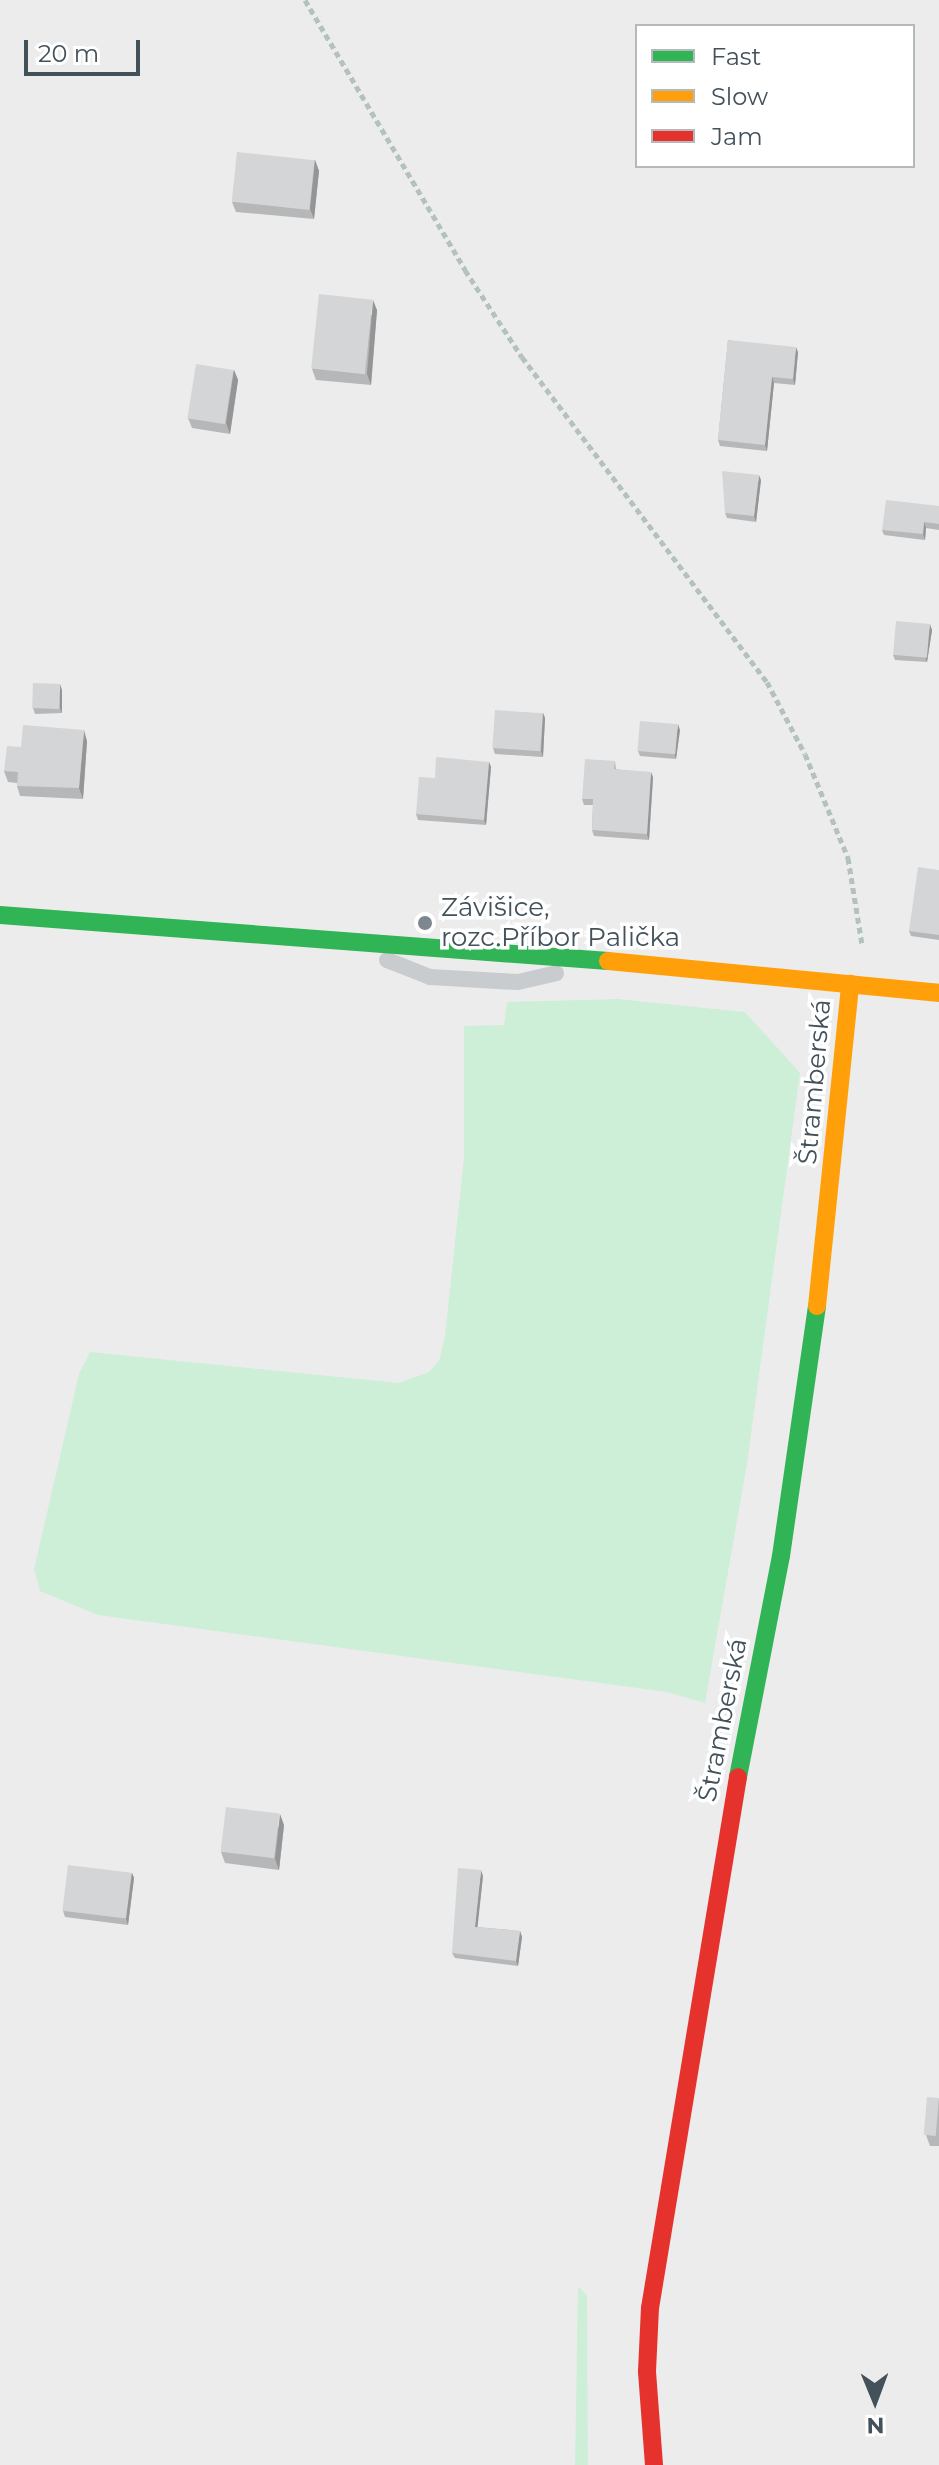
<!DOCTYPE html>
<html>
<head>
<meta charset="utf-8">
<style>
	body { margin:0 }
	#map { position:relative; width:939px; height:2465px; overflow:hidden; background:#edecec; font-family:Montserrat,sans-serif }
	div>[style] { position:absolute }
	.green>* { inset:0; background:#cdefd7 }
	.path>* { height:5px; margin-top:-2.5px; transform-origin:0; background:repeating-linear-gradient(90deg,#b4c2bc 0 6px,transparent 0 10px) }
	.lane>* { height:16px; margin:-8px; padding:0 8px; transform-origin:8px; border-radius:8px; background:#c8ccce }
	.fast>* { height:18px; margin:-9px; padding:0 9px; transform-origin:9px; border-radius:9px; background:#30b455 }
	.slow>* { height:18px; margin:-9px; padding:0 9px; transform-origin:9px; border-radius:9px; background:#ff9f0a }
	.jam>* { height:18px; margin:-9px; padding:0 9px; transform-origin:9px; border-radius:9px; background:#e5322d }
	.wall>* { inset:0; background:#b6b7b9 }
	.shaded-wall>* { inset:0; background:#949596 }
	.building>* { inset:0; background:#d4d5d7; transform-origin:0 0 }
	.dots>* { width:22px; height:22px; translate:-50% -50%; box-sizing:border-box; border:4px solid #fff; border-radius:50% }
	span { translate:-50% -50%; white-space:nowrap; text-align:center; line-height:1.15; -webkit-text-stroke:7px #fff; paint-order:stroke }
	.poi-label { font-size:26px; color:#42515a }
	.left { translate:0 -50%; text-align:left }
	.street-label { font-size:26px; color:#42515a }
	.legend { position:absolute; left:635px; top:24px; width:280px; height:144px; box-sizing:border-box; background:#fff; border:2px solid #b3b9bd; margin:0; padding:10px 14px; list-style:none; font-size:24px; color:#42515a }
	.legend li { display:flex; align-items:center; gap:16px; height:40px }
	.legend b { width:40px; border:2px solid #b3b9bd }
	.north { position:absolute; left:835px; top:2361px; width:80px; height:80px; -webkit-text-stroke:6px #fff; paint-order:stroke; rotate:179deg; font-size:22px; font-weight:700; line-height:32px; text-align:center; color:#42515a }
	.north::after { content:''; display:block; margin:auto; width:28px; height:36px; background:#42515a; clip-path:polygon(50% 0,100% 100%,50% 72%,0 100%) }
	.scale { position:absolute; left:24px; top:40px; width:116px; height:36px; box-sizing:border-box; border:4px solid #42515a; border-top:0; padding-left:10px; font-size:24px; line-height:28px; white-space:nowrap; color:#42515a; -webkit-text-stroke:6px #fff; paint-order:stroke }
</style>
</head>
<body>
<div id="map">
	<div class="green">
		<i style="clip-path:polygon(617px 999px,745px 1012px,800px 1073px,747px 1464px,705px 1703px,667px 1692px,98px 1615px,40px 1591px,34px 1569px,79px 1374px,90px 1352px,399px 1383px,429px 1372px,439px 1361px,445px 1336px,464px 1158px,464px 1026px,504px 1025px,507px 1002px)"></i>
		<i style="clip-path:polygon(578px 2286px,587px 2296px,588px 2465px,575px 2465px)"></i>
	</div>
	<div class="path">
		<i style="left:305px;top:0;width:314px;rotate:59.3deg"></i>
		<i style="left:465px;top:270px;width:104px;rotate:56.8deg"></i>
		<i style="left:522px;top:357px;width:407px;rotate:53deg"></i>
		<i style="left:767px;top:682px;width:81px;rotate:62.2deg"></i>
		<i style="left:805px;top:754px;width:113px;rotate:67.5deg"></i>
		<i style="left:848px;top:858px;width:87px;rotate:80.8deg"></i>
	</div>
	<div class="lane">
		<i style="left:387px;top:960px;width:46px;rotate:21.6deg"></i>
		<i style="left:430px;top:977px;width:88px;rotate:3.3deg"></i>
		<i style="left:518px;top:982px;width:39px;rotate:-13deg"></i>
	</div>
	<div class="fast">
		<i style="left:0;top:915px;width:610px;rotate:4.33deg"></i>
		<i style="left:738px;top:1777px;width:225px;rotate:-79deg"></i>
		<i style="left:781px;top:1556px;width:253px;rotate:-81.8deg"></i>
	</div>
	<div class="slow">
		<i style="left:608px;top:961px;width:333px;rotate:5.5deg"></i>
		<i style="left:817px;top:1306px;width:324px;rotate:-84.1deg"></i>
	</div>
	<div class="jam">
		<i style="left:654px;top:2465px;width:94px;rotate:-94.3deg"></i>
		<i style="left:647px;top:2371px;width:63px;rotate:-87.3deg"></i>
		<i style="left:650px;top:2308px;width:538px;rotate:-80.59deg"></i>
	</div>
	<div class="wall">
		<i style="clip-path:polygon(315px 160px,319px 171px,314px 219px,236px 212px,232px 202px)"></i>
		<i style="clip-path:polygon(377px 310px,371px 385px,316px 380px,312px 369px)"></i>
		<i style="clip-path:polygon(728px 340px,798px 352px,795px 385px,774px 383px,767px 451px,720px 446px,718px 440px)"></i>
		<i style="clip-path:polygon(234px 370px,238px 380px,230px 434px,192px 428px,188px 418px)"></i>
		<i style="clip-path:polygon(761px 480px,756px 522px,727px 518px,725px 513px)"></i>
		<i style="clip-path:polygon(939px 506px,939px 530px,926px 528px,925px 540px,884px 535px,882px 530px)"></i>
		<i style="clip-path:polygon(932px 630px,927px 662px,895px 660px,893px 655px)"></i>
		<i style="clip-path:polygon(62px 690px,62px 713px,35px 714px,33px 708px)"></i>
		<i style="clip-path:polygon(543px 713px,545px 718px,543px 757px,495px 754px,493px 748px)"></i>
		<i style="clip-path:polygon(680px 730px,676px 759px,640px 756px,638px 751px)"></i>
		<i style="clip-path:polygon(87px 741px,83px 799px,20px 796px,17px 786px,17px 783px,8px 782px,4px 771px,21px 747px)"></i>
		<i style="clip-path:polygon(615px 761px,616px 769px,653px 777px,649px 840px,594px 836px,592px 830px,593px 805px,584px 805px,582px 799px)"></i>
		<i style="clip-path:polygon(489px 762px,491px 767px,486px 825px,418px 820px,416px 814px,435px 778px)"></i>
		<i style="clip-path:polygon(939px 870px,939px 940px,911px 936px,909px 931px)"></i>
		<i style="clip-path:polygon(284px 1825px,279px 1870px,225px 1863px,221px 1852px)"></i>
		<i style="clip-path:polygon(132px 1873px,134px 1878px,128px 1925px,65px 1917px,63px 1911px)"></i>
		<i style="clip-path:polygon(483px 1876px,477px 1927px,520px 1931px,522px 1937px,518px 1966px,455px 1958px,452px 1953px)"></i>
		<i style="clip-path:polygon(939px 2098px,939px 2146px,930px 2146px,926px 2135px)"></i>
	</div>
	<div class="shaded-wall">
		<i style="clip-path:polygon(315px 160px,319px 171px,314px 219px,310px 209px)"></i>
		<i style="clip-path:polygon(373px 300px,377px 310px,371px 385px,367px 374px)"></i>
		<i style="clip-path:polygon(796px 347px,798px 352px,795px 385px,793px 379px)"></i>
		<i style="clip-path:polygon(234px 370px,238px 380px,230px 434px,226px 423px)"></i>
		<i style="clip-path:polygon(772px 377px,774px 383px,767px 451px,765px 445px)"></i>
		<i style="clip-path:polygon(759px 475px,761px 480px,756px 522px,754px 516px)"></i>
		<i style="clip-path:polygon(924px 522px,926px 528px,925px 540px,923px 534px)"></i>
		<i style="clip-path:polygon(930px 624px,932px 630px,927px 662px,925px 657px)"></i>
		<i style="clip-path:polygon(60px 684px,62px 690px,62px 713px,60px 708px)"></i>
		<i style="clip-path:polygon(543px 713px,545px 718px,543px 757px,541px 751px)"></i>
		<i style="clip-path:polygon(678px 724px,680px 730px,676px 759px,674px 753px)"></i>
		<i style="clip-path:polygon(84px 730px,87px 741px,83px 799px,79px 788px)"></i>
		<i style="clip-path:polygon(489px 762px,491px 767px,486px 825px,484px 820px)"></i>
		<i style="clip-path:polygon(651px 772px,653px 777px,649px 840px,647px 834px)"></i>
		<i style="clip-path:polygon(280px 1814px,284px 1825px,279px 1870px,275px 1859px)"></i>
		<i style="clip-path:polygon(481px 1870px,483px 1876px,477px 1932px,475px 1927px)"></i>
		<i style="clip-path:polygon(132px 1873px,134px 1878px,128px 1925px,126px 1919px)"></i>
		<i style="clip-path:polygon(520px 1931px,522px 1937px,518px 1966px,516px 1961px)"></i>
	</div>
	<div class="building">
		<i style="left:237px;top:152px;width:78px;height:50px;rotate:6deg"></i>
		<i style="left:319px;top:294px;width:54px;height:75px;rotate:6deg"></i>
		<i style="clip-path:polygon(728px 340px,796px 347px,793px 379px,772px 377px,765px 445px,718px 440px)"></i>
		<i style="left:196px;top:364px;width:38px;height:55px;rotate:9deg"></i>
		<i style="clip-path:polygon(722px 471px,759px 475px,754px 516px,725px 513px)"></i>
		<i style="clip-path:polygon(886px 500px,939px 506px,939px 524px,924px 522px,923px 534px,882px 530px)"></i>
		<i style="left:896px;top:621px;width:34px;height:34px;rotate:5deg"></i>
		<i style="left:33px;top:683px;width:27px;height:25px;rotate:2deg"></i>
		<i style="left:495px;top:710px;width:48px;height:38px;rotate:4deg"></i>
		<i style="left:640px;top:721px;width:38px;height:30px;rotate:5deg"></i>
		<i style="clip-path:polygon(23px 725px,84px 730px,79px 788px,17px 786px,18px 772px,4px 771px,7px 746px,21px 747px)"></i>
		<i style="clip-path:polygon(436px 757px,489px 762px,484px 820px,416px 814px,419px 777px,435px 778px)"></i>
		<i style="clip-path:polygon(585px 759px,615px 761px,614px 769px,651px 772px,647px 834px,592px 830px,593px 799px,582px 799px)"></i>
		<i style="clip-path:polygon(918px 867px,939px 870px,939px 935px,909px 931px)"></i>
		<i style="left:226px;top:1807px;width:54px;height:45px;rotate:7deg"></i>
		<i style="left:68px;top:1865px;width:64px;height:46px;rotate:7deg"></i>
		<i style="clip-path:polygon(458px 1868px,481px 1870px,475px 1927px,520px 1931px,516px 1961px,452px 1953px)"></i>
		<i style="left:927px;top:2097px;width:12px;height:38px;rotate:5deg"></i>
	</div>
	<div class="dots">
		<i style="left:425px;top:923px;background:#7e878d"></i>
	</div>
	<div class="poi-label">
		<span class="left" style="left:441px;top:923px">Závišice,<br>rozc.Příbor Palička</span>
	</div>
	<div class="street-label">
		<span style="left:815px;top:1082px;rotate:-85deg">Štramberská</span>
		<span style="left:723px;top:1720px;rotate:-79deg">Štramberská</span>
	</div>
	<ul class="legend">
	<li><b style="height:10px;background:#30b455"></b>Fast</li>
	<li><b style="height:10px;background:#ff9f0a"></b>Slow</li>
	<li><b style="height:10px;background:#e5322d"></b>Jam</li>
	</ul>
	<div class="north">N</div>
	<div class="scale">20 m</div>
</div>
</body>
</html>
